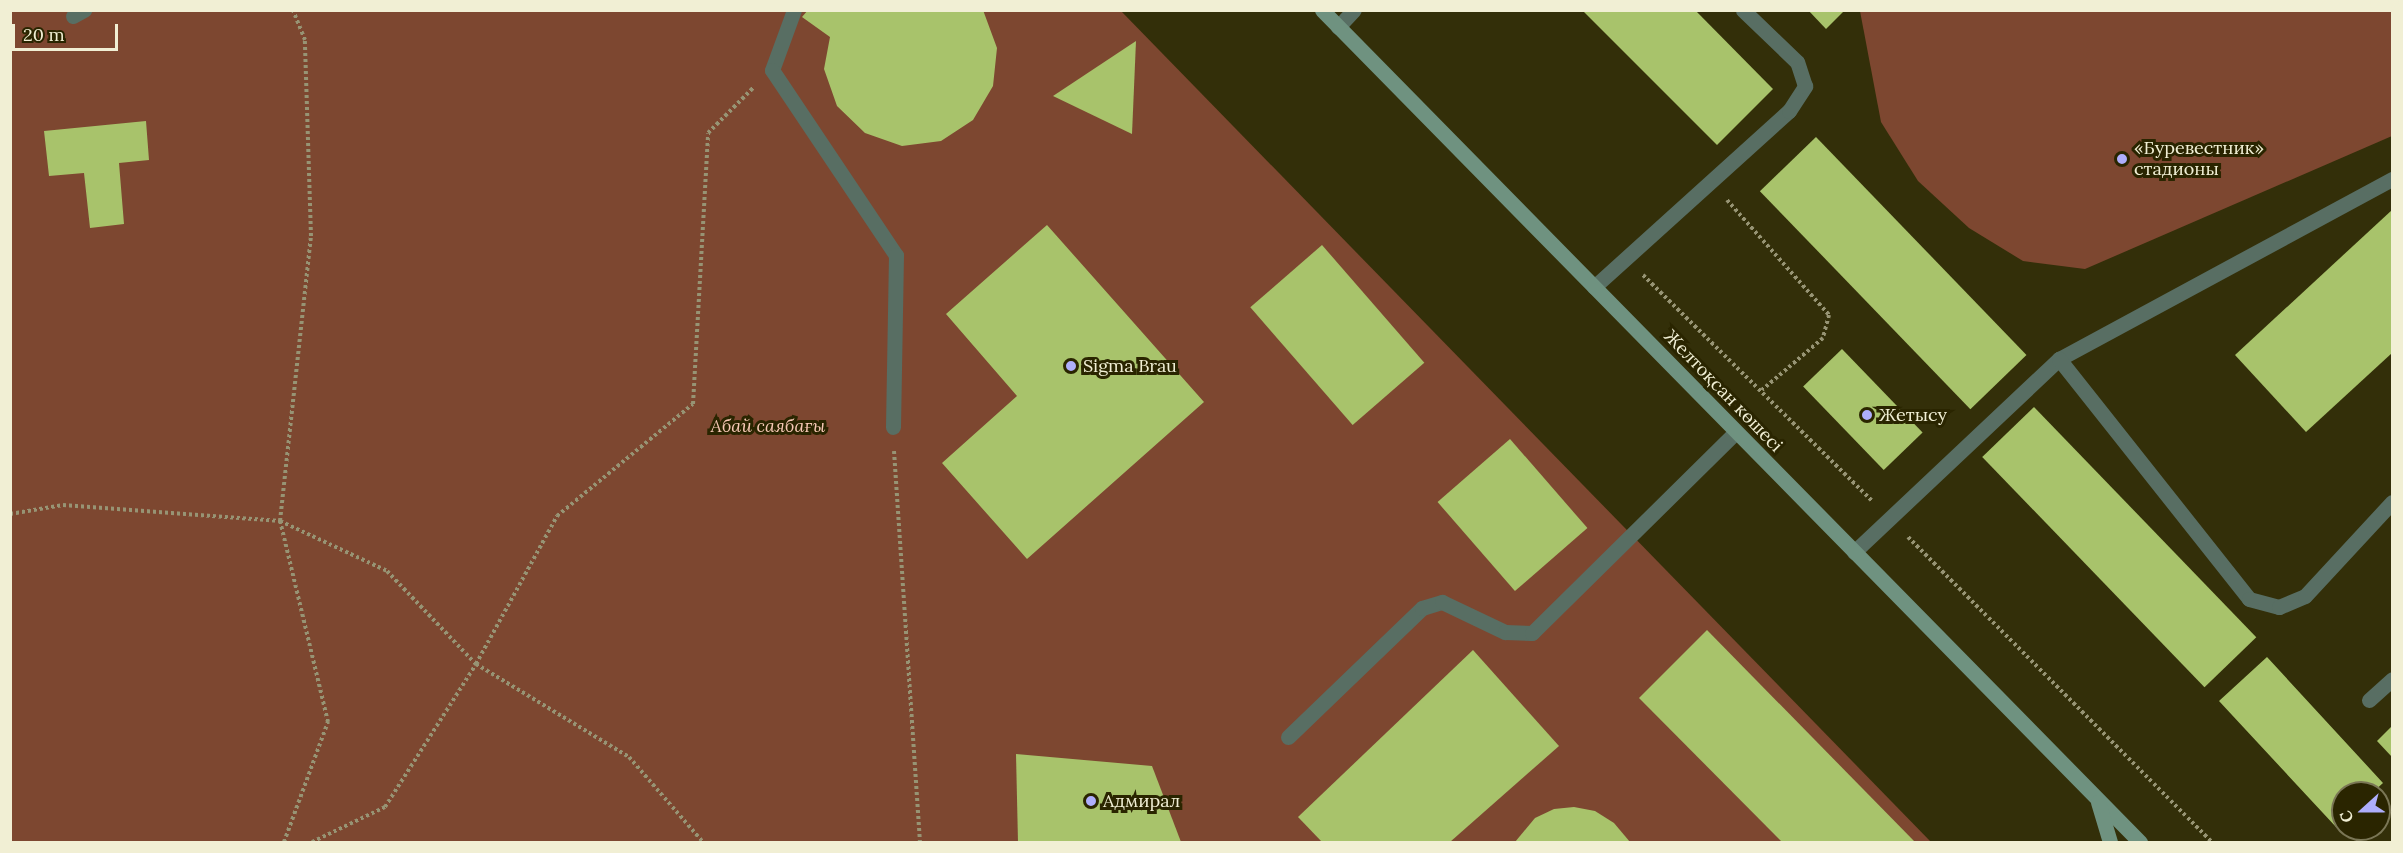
<!DOCTYPE html>
<html>
<head>
<meta charset="utf-8">
<style>
	body { margin:0 }
	#map { position:relative; width:2403px; height:853px; overflow:hidden; background:#332f09; font-family:Lora,serif }
	div>[style] { position:absolute }
	.green>* { inset:0; background:#7d4730 }
	.building>* { inset:0; background:#a8c36b; transform-origin:0 0 }
	.path>* { height:4px; margin-top:-2px; transform-origin:0; background:repeating-linear-gradient(90deg,#979474 0 3px,transparent 0 6px) }
	.lane>* { height:15px; margin:-7.5px; padding:0 7.5px; transform-origin:7.5px; border-radius:7.5px; background:#586e63 }
	.street>* { height:15px; margin:-7.5px; padding:0 7.5px; transform-origin:7.5px; border-radius:7.5px; background:#586e63 }
	.secondary>* { height:15px; margin:-7.5px; padding:0 7.5px; transform-origin:7.5px; border-radius:7.5px; background:#6f9280 }
	.dots>* { width:16px; height:16px; translate:-50% -50%; box-sizing:border-box; border:3px solid #2a2500; border-radius:50% }
	span { translate:-50% -50%; white-space:nowrap; text-align:center; line-height:1.15; -webkit-text-stroke:6px #2a2500; paint-order:stroke }
	.poi-label { font-size:18px; color:#f1efd4 }
	.left { translate:0 -50%; text-align:left }
	.street-label { font-size:18px; color:#f1efd4 }
	.park-label { font-size:18px; color:#f8c9b6; font-style:italic }
	.frame { position:absolute; inset:0; border:12px solid #f1efd4; pointer-events:none }
	.north { position:absolute; left:2331px; top:781px; width:60px; height:60px; box-sizing:border-box; background:#2a2500; border:2px solid #7a7655; border-radius:50%; rotate:249deg; font-size:16px; font-weight:700; line-height:24px; text-align:center; color:#f1efd4 }
	.north::after { content:''; display:block; margin:auto; width:21px; height:27px; background:#aeaefb; clip-path:polygon(50% 0,100% 100%,50% 72%,0 100%) }
	.scale { position:absolute; left:12px; top:24px; width:106px; height:27px; box-sizing:border-box; border:3px solid #f1efd4; border-top:0; padding-left:8px; font-size:18px; line-height:21px; white-space:nowrap; color:#f1efd4; -webkit-text-stroke:4px #2a2500; paint-order:stroke }
</style>
</head>
<body>
<div id="map">
	<div class="green">
		<i style="clip-path:polygon(10px 11px,1121px 11px,1931px 842px,11px 842px)"></i>
		<i style="clip-path:polygon(1860px 11px,2392px 11px,2392px 136px,2085px 269px,2023px 261px,1969px 228px,1918px 181px,1881px 122px)"></i>
	</div>
	<div class="building">
		<i style="clip-path:polygon(808px 10px,983px 10px,997px 48px,993px 86px,973px 120px,941px 141px,902px 146px,865px 133px,837px 106px,824px 69px,830px 37px,802px 17px)"></i>
		<i style="clip-path:polygon(1582px 10px,1695px 10px,1773px 89px,1717px 145px)"></i>
		<i style="clip-path:polygon(1808px 10px,1845px 10px,1826px 29px)"></i>
		<i style="clip-path:polygon(1136px 41px,1132px 134px,1053px 96px)"></i>
		<i style="clip-path:polygon(146px 121px,149px 160px,119px 163px,124px 224px,90px 228px,84px 173px,49px 176px,44px 131px)"></i>
		<i style="left:1816px;top:137px;width:303px;height:78px;rotate:46deg"></i>
		<i style="clip-path:polygon(2392px 210px,2392px 353px,2306px 432px,2235px 355px)"></i>
		<i style="clip-path:polygon(1047px 225px,1204px 402px,1027px 559px,942px 463px,1017px 396px,946px 314px)"></i>
		<i style="left:1322px;top:245px;width:156px;height:95px;rotate:49deg"></i>
		<i style="left:1842px;top:349px;width:116px;height:54px;rotate:46deg"></i>
		<i style="left:2034px;top:407px;width:320px;height:72px;rotate:46deg"></i>
		<i style="left:1510px;top:439px;width:118px;height:96px;rotate:49deg"></i>
		<i style="clip-path:polygon(1707px 630px,1915px 842px,1782px 842px,1639px 698px)"></i>
		<i style="clip-path:polygon(1473px 650px,1559px 746px,1450px 842px,1322px 842px,1298px 817px)"></i>
		<i style="clip-path:polygon(2267px 657px,2383px 783px,2372px 793px,2343px 793px,2343px 821px,2336px 827px,2219px 701px)"></i>
		<i style="clip-path:polygon(2392px 726px,2392px 757px,2377px 741px)"></i>
		<i style="clip-path:polygon(1016px 754px,1152px 766px,1181px 842px,1018px 842px)"></i>
		<i style="clip-path:polygon(1574px 807px,1595px 811px,1614px 823px,1630px 842px,1515px 842px,1535px 818px,1554px 809px)"></i>
	</div>
	<div class="path">
		<i style="left:1727px;top:200px;width:154px;rotate:48.4deg"></i>
		<i style="left:1829px;top:315px;width:24px;rotate:105deg"></i>
		<i style="left:1823px;top:338px;width:80px;rotate:139.6deg"></i>
		<i style="left:1643px;top:275px;width:323px;rotate:44.6deg"></i>
		<i style="left:894px;top:451px;width:392px;rotate:86.2deg"></i>
		<i style="left:10px;top:514px;width:54px;rotate:-9.6deg"></i>
		<i style="left:63px;top:505px;width:218px;rotate:4.2deg"></i>
		<i style="left:280px;top:521px;width:118px;rotate:25deg"></i>
		<i style="left:387px;top:571px;width:129px;rotate:46.3deg"></i>
		<i style="left:476px;top:664px;width:179px;rotate:31.3deg"></i>
		<i style="left:629px;top:757px;width:113px;rotate:49deg"></i>
		<i style="left:1908px;top:537px;width:431px;rotate:45.1deg"></i>
		<i style="left:284px;top:842px;width:128px;rotate:-69.9deg"></i>
		<i style="left:328px;top:722px;width:207px;rotate:-103.4deg"></i>
		<i style="left:280px;top:521px;width:287px;rotate:-83.8deg"></i>
		<i style="left:311px;top:236px;width:196px;rotate:-91.8deg"></i>
		<i style="left:305px;top:40px;width:32px;rotate:-112deg"></i>
		<i style="left:312px;top:842px;width:81px;rotate:-25.6deg"></i>
		<i style="left:385px;top:807px;width:169px;rotate:-57.5deg"></i>
		<i style="left:476px;top:664px;width:169px;rotate:-61.3deg"></i>
		<i style="left:557px;top:516px;width:176px;rotate:-39.5deg"></i>
		<i style="left:693px;top:404px;width:271px;rotate:-86.8deg"></i>
		<i style="left:708px;top:133px;width:65px;rotate:-45deg"></i>
	</div>
	<div class="lane">
		<i style="left:794px;top:10px;width:64px;rotate:110.1deg"></i>
		<i style="left:772px;top:70px;width:223px;rotate:56.2deg"></i>
		<i style="left:896px;top:255px;width:172px;rotate:91deg"></i>
		<i style="left:73px;top:16px;width:13px;rotate:-29deg"></i>
		<i style="left:1594px;top:287px;width:263px;rotate:-42.1deg"></i>
		<i style="left:1789px;top:111px;width:30px;rotate:-57deg"></i>
		<i style="left:1805px;top:86px;width:25px;rotate:-108deg"></i>
		<i style="left:1797px;top:62px;width:75px;rotate:-136.1deg"></i>
		<i style="left:2059px;top:359px;width:379px;rotate:-28.4deg"></i>
		<i style="left:1854px;top:552px;width:282px;rotate:-43.3deg"></i>
		<i style="left:2059px;top:359px;width:306px;rotate:51.6deg"></i>
		<i style="left:2249px;top:599px;width:31px;rotate:15deg"></i>
		<i style="left:2279px;top:607px;width:28px;rotate:-23deg"></i>
		<i style="left:2305px;top:596px;width:128px;rotate:-47.2deg"></i>
		<i style="left:2369px;top:700px;width:31px;rotate:-42deg"></i>
		<i style="left:1288px;top:737px;width:186px;rotate:-43.9deg"></i>
		<i style="left:1422px;top:608px;width:21px;rotate:-17deg"></i>
		<i style="left:1442px;top:602px;width:70px;rotate:25.5deg"></i>
		<i style="left:1505px;top:632px;width:27px;rotate:2deg"></i>
		<i style="left:1532px;top:633px;width:286px;rotate:-44.6deg"></i>
	</div>
	<div class="street">
		<i style="left:1338px;top:27px;width:23px;rotate:-47deg"></i>
	</div>
	<div class="secondary">
		<i style="left:1322px;top:10px;width:1167px;rotate:45.49deg"></i>
		<i style="left:2098px;top:802px;width:42px;rotate:73.3deg"></i>
	</div>
	<div class="dots">
		<i style="left:2122px;top:159px;background:#aeaefb"></i>
		<i style="left:1071px;top:366px;background:#aeaefb"></i>
		<i style="left:1867px;top:415px;background:#aeaefb"></i>
		<i style="left:1091px;top:801px;background:#aeaefb"></i>
	</div>
	<div class="poi-label">
		<span class="left" style="left:2134px;top:159px">«Буревестник»<br>стадионы</span>
		<span class="left" style="left:1083px;top:366px">Sigma Brau</span>
		<span class="left" style="left:1879px;top:415px">Жетысу</span>
		<span class="left" style="left:1103px;top:801px">Адмирал</span>
	</div>
	<div class="street-label">
		<span style="left:1723px;top:391px;rotate:46deg">Желтоқсан көшесі</span>
	</div>
	<div class="park-label">
		<span style="left:768px;top:426px">Абай саябағы</span>
	</div>
	<div class="frame"></div>
	<div class="north">С</div>
	<div class="scale">20 m</div>
</div>
</body>
</html>
